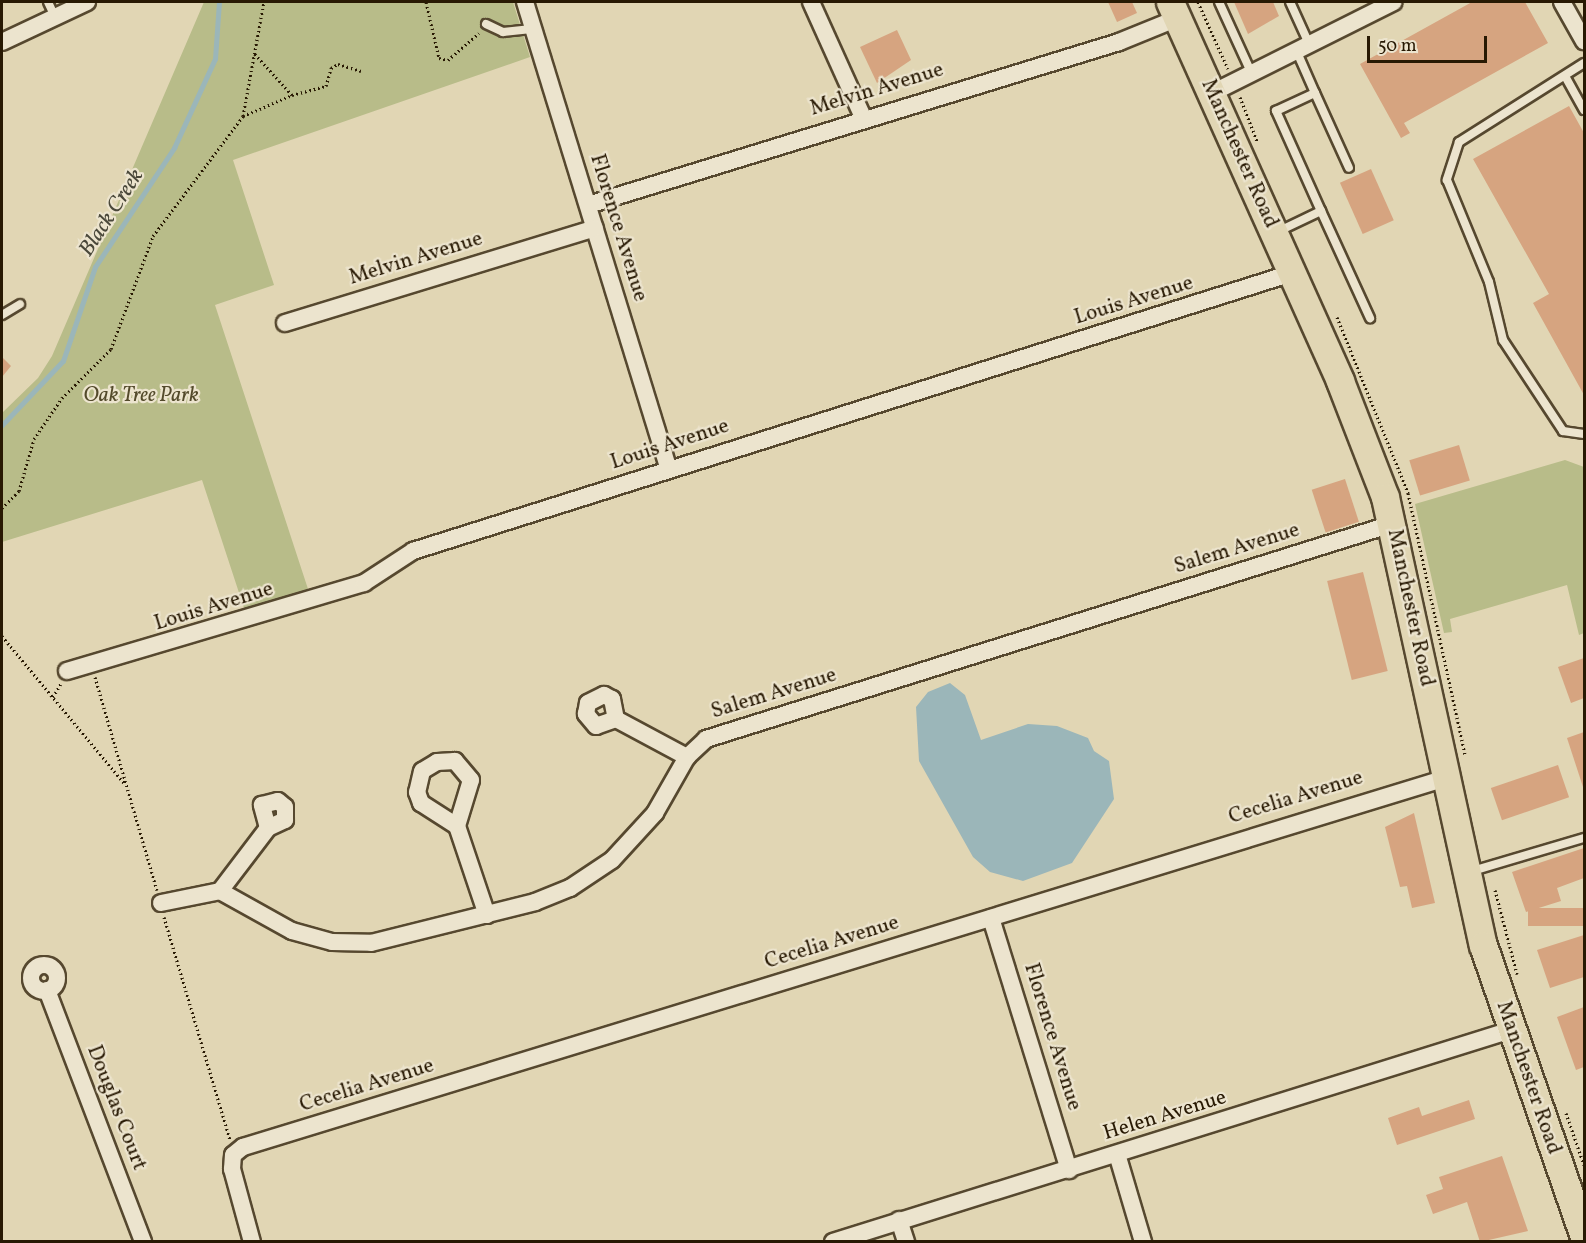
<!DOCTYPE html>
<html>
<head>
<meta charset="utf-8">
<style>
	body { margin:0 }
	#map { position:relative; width:1586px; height:1243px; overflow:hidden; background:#e1d6b4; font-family:Vollkorn,serif }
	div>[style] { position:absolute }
	.green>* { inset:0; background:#b8bc89 }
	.water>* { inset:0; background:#9bb6b9 }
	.stream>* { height:4.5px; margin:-2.25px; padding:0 2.25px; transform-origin:2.25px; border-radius:2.25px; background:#9bb6b9 }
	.building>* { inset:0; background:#d6a480; transform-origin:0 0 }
	.path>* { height:3px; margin-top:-1.5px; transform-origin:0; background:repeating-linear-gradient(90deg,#281903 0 1.5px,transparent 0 4.5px) }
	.roads { filter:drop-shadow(2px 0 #56482f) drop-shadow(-2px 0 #56482f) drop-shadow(0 2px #56482f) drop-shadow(0 -2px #56482f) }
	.lane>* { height:8px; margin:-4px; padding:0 4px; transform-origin:4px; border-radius:4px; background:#ece4ce }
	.street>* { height:16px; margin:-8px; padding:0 8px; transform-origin:8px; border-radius:8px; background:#ece4ce }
	.street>.ring { margin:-8px; padding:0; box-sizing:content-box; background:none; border:16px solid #ece4ce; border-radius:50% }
	.primary>* { height:27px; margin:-13.5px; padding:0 13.5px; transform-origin:13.5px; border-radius:13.5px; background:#e1d6b4 }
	span { translate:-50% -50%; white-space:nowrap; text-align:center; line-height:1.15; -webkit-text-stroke:4.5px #ece4ce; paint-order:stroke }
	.street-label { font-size:21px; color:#281903 }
	.park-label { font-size:21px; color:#534a2b; font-style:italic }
	.water-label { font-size:22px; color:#4a483a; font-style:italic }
	.frame { position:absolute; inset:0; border:3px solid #281903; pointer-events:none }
	.scale { position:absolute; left:1367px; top:36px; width:120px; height:27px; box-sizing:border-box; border:3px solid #281903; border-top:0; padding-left:8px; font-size:18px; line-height:21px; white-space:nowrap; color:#281903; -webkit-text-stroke:4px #ece4ce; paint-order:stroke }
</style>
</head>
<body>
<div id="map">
	<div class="green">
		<i style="clip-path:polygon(204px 2px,513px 2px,530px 57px,233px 160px,274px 285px,215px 305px,308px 589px,245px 611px,202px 480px,2px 542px,2px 413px,38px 378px,52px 356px)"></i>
		<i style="clip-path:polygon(1565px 460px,1584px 467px,1584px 633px,1579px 635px,1567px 585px,1450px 619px,1452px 632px,1444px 633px,1415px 504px)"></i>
	</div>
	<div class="water">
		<i style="clip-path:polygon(950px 683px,965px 695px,981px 740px,1028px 724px,1057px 726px,1088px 738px,1094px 751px,1109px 761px,1114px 799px,1072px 863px,1023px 881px,990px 872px,973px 857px,919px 761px,916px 707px,928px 692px)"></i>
	</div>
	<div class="stream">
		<i style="left:2px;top:425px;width:88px;rotate:-46.4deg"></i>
		<i style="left:63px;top:361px;width:99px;rotate:-71.2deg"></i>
		<i style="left:95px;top:267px;width:143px;rotate:-56.4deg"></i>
		<i style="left:174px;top:148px;width:98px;rotate:-65.3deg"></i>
		<i style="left:215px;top:59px;width:57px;rotate:-86deg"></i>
	</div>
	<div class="building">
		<i style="clip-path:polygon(1108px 2px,1132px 2px,1137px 13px,1117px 22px)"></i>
		<i style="clip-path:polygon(1234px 2px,1273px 2px,1279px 16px,1248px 34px)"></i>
		<i style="clip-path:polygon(1472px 2px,1525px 2px,1548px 43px,1404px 123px,1410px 133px,1401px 138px,1360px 64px)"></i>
		<i style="clip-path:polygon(897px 30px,911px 60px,877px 83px,860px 47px)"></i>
		<i style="clip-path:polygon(1569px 106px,1584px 133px,1584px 395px,1533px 303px,1549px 294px,1473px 159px)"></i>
		<i style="left:1371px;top:169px;width:56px;height:34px;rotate:66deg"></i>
		<i style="clip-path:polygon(2px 357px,11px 366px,2px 377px)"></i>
		<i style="left:1459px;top:445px;width:37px;height:52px;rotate:73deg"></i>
		<i style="left:1345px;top:479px;width:45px;height:35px;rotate:72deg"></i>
		<i style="left:1363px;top:572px;width:102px;height:37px;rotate:76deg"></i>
		<i style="clip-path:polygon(1584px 658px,1584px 698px,1571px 703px,1558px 667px)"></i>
		<i style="clip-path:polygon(1584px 732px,1584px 790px,1567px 738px)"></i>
		<i style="left:1558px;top:765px;width:34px;height:71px;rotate:71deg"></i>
		<i style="clip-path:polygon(1414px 813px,1435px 903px,1412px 908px,1407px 886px,1400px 887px,1385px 827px)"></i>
		<i style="clip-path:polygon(1584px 848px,1584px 878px,1557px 888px,1561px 901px,1526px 912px,1512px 872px)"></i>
		<i style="left:1584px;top:908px;width:18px;height:56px;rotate:90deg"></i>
		<i style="clip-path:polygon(1584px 935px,1584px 977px,1550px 988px,1537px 950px)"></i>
		<i style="clip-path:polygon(1584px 1007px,1584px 1067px,1576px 1070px,1557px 1017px)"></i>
		<i style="clip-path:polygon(1469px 1100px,1475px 1119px,1397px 1145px,1388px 1118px,1419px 1107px,1422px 1116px)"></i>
		<i style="clip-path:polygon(1502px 1156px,1528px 1231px,1480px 1242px,1467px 1202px,1433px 1214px,1426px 1195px,1443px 1189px,1439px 1177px)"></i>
	</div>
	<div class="path">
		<i style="left:426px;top:2px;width:57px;rotate:76.9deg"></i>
		<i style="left:439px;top:58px;width:9px;rotate:13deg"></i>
		<i style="left:448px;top:60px;width:41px;rotate:-41.1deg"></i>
		<i style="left:1198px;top:2px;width:73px;rotate:65.9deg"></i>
		<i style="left:292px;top:95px;width:35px;rotate:-15deg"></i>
		<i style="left:326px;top:86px;width:19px;rotate:-74deg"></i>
		<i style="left:331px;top:68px;width:8px;rotate:-30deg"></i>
		<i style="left:338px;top:64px;width:24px;rotate:17deg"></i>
		<i style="left:1240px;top:97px;width:47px;rotate:68.9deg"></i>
		<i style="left:243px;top:116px;width:53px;rotate:-23.2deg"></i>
		<i style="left:292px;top:95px;width:57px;rotate:-132.1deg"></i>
		<i style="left:1337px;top:317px;width:190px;rotate:68deg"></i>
		<i style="left:1408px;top:493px;width:268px;rotate:77.7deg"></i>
		<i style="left:2px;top:508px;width:24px;rotate:-45deg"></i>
		<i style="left:19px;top:491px;width:54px;rotate:-73.9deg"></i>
		<i style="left:34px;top:439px;width:50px;rotate:-55.7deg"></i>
		<i style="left:62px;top:398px;width:69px;rotate:-45deg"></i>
		<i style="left:111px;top:349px;width:121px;rotate:-69.6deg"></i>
		<i style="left:153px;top:236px;width:150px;rotate:-53.1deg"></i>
		<i style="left:243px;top:116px;width:116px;rotate:-79.6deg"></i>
		<i style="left:2px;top:636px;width:192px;rotate:50.3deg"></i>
		<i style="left:95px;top:677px;width:222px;rotate:73.8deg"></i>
		<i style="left:53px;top:697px;width:16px;rotate:-60deg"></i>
		<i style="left:1495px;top:890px;width:87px;rotate:75.3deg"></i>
		<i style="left:164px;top:917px;width:233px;rotate:73.5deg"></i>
		<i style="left:1566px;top:1113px;width:55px;rotate:70.9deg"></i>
	</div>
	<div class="roads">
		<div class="lane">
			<i style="left:48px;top:2px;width:17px;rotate:65deg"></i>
			<i style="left:1219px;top:2px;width:79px;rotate:65.4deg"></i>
			<i style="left:1290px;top:2px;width:48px;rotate:65.6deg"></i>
			<i style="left:486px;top:24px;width:19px;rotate:25deg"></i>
			<i style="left:503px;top:32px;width:31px;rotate:-6deg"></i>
			<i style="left:1584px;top:63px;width:148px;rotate:147.7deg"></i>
			<i style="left:1459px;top:142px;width:40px;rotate:108deg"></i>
			<i style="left:1447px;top:180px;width:110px;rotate:67.6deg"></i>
			<i style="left:1489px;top:282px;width:60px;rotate:76.4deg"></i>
			<i style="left:1503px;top:340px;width:109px;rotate:56.6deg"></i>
			<i style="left:1563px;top:431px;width:21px;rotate:8deg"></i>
			<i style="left:1565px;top:76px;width:39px;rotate:61deg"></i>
			<i style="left:1315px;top:93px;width:82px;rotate:65.6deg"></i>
			<i style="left:1321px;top:211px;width:118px;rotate:65.4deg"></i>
			<i style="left:1277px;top:232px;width:49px;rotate:-25.5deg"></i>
			<i style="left:1321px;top:211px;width:110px;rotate:-114.2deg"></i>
			<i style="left:1276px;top:111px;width:43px;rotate:-24.8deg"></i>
			<i style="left:1315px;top:93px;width:45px;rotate:-113.7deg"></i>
			<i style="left:2px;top:315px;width:21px;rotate:-31deg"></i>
			<i style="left:1469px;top:872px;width:120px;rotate:-16.5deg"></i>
		</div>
		<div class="street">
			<i style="left:525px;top:2px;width:487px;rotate:72.9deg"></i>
			<i style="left:811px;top:2px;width:126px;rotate:65.7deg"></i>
			<i style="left:1562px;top:2px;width:45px;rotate:60.6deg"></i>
			<i style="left:2px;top:42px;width:94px;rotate:-25.2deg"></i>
			<i style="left:1212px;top:93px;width:203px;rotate:-26.6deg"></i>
			<i style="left:588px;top:205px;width:555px;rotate:-17.06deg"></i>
			<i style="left:1119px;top:42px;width:64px;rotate:-22.1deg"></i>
			<i style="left:285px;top:323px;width:324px;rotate:-17deg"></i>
			<i style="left:67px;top:671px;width:310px;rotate:-16.5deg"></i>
			<i style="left:364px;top:583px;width:59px;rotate:-33.1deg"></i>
			<i style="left:413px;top:551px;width:922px;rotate:-17.55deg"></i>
			<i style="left:616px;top:719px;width:21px;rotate:161deg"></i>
			<i style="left:596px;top:726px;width:16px;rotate:-130deg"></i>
			<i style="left:586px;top:714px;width:11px;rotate:-80deg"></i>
			<i style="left:588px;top:703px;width:18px;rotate:-27deg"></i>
			<i style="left:604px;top:695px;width:9px;rotate:27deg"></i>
			<i style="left:612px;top:699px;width:20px;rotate:79deg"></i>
			<i style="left:616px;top:719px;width:81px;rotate:28.2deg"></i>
			<i style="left:457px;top:826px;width:48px;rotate:-73.1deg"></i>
			<i style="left:471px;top:780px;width:25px;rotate:-130deg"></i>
			<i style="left:455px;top:761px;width:18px;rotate:177deg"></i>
			<i style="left:437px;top:762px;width:17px;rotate:149deg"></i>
			<i style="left:422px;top:771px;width:22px;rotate:103deg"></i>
			<i style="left:417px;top:792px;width:12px;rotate:70deg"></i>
			<i style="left:421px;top:803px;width:43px;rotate:32.6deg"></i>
			<i style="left:457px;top:826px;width:94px;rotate:71.4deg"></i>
			<i style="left:220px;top:891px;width:79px;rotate:-52.7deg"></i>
			<i style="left:268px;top:828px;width:24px;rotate:-105deg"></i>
			<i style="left:262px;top:805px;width:16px;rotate:-14deg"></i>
			<i style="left:278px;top:801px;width:9px;rotate:41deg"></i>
			<i style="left:285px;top:807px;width:13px;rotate:90deg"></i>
			<i style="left:285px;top:820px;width:19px;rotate:155deg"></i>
			<i style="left:161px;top:903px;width:60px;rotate:-11.5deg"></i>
			<i style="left:220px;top:891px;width:82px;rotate:29.1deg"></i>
			<i style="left:292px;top:931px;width:41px;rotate:15.4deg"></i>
			<i style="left:332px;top:942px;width:39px;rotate:1deg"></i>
			<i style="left:371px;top:943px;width:169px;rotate:-14deg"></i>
			<i style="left:535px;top:902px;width:38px;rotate:-22deg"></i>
			<i style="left:570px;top:888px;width:50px;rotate:-33.7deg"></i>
			<i style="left:612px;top:860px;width:64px;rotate:-47.5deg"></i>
			<i style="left:655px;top:813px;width:64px;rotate:-60.3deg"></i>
			<i style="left:687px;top:757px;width:26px;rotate:-43deg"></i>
			<i style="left:706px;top:739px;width:719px;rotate:-17.4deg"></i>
			<i style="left:991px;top:918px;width:264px;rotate:72.8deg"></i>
			<i class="ring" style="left:31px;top:965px;width:10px;height:10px"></i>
			<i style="left:47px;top:990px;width:270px;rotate:69.1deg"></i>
			<i style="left:1117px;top:1154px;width:92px;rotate:73.5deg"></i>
			<i style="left:899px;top:1220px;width:23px;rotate:72deg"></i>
			<i style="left:252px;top:1242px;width:76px;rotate:-105.3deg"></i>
			<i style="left:232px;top:1169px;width:14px;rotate:-86deg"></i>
			<i style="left:233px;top:1155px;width:13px;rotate:-39deg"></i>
			<i style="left:243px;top:1147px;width:1258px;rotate:-17.05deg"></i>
			<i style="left:833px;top:1242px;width:710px;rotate:-17.36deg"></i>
		</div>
		<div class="primary">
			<i style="left:1170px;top:2px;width:415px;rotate:65.8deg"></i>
			<i style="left:1340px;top:381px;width:124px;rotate:68.8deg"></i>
			<i style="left:1385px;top:497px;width:459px;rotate:77.7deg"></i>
			<i style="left:1483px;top:945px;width:308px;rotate:70.9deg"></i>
		</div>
	</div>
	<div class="street-label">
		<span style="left:877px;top:90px;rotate:-17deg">Melvin Avenue</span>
		<span style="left:1239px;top:154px;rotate:66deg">Manchester Road</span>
		<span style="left:618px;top:228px;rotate:73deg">Florence Avenue</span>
		<span style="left:416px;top:259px;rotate:-17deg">Melvin Avenue</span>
		<span style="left:1134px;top:301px;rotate:-17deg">Louis Avenue</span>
		<span style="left:670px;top:445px;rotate:-18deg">Louis Avenue</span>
		<span style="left:1237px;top:549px;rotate:-17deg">Salem Avenue</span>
		<span style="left:214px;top:607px;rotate:-17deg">Louis Avenue</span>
		<span style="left:1410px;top:608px;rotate:78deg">Manchester Road</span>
		<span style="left:774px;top:694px;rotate:-17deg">Salem Avenue</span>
		<span style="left:1296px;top:798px;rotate:-17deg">Cecelia Avenue</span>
		<span style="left:832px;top:943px;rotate:-17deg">Cecelia Avenue</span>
		<span style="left:1052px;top:1037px;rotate:73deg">Florence Avenue</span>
		<span style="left:1528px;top:1078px;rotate:71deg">Manchester Road</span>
		<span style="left:367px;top:1086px;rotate:-17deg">Cecelia Avenue</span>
		<span style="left:116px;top:1108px;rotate:69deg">Douglas Court</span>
		<span style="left:1165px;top:1116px;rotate:-17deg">Helen Avenue</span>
	</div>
	<div class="park-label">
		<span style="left:141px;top:396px">Oak Tree Park</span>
	</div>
	<div class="water-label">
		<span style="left:112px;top:213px;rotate:-57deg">Black Creek</span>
	</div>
	<div class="frame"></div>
	<div class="scale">50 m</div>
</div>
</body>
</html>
